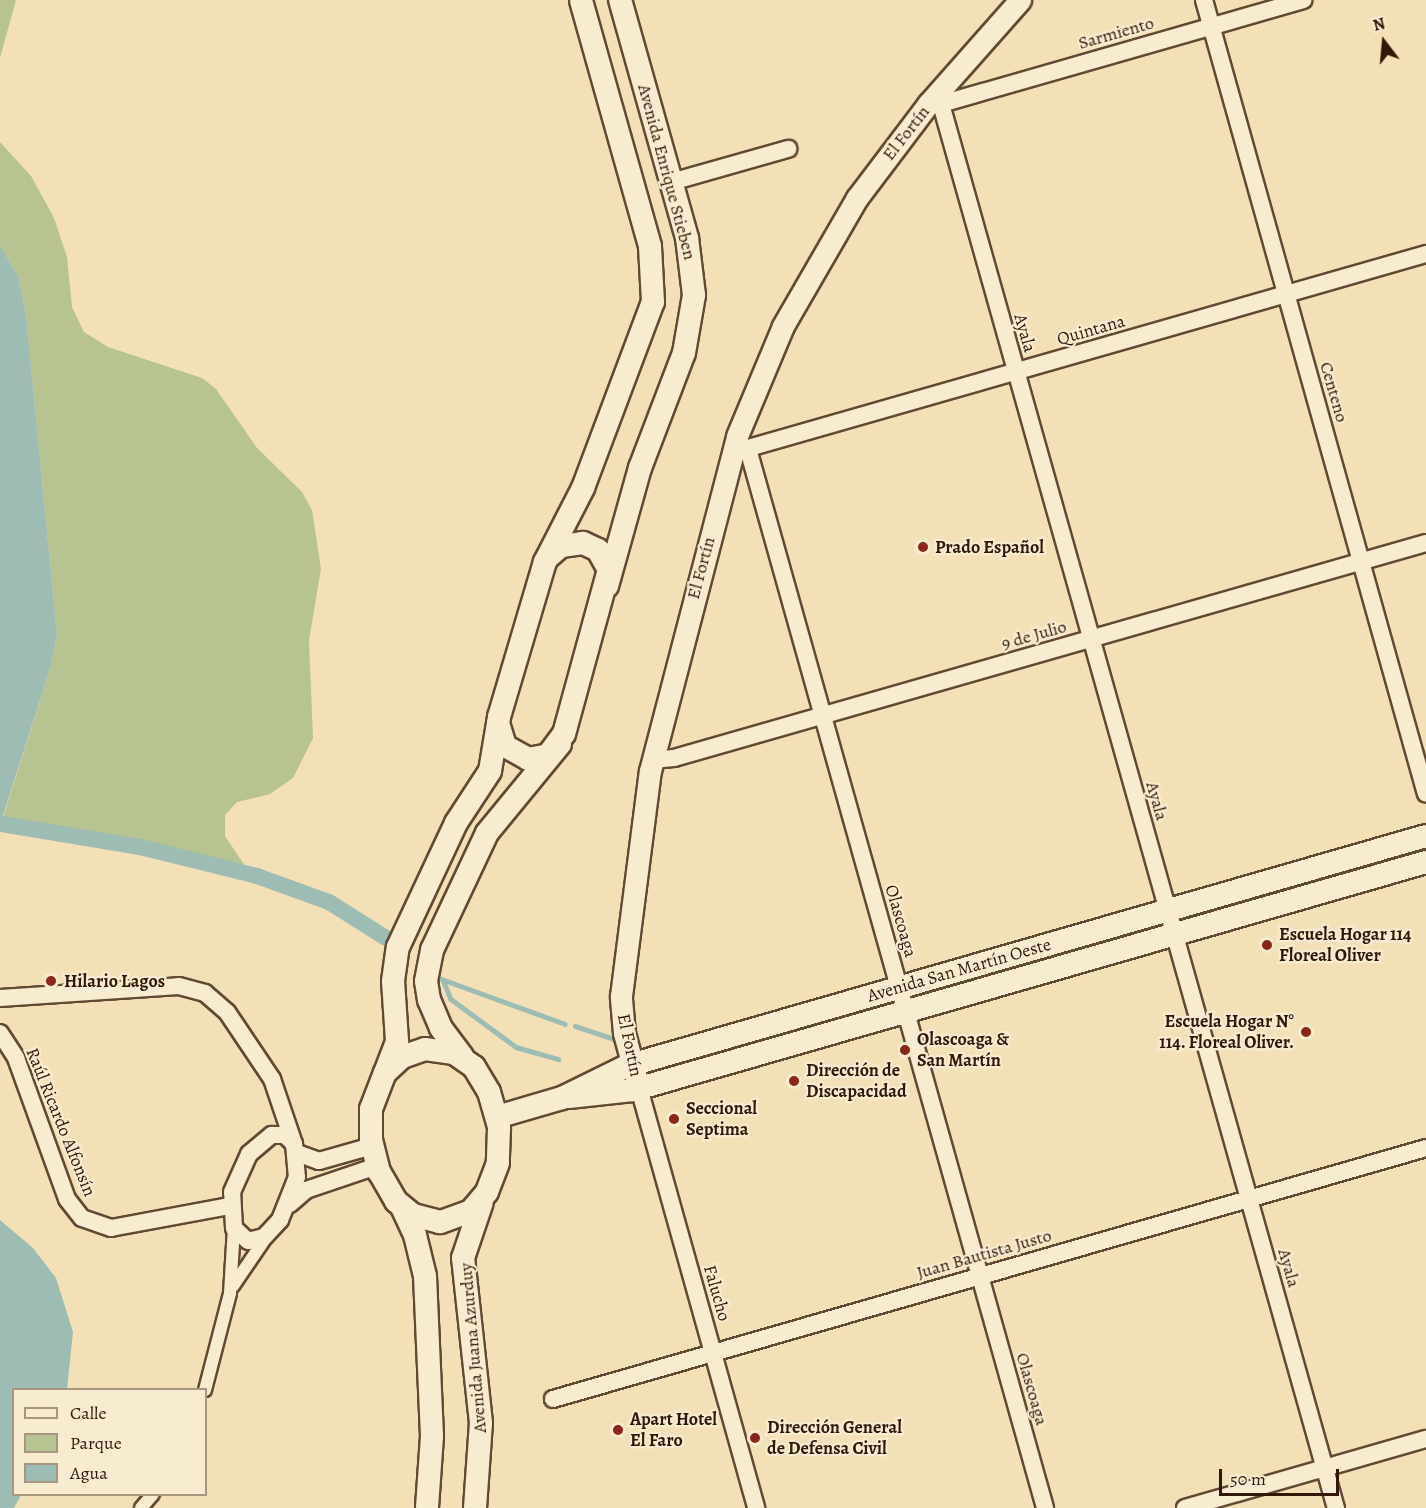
<!DOCTYPE html>
<html>
<head>
<meta charset="utf-8">
<style>
	body { margin:0 }
	#map { position:relative; width:1426px; height:1508px; overflow:hidden; background:#f3e0b6; font-family:Alegreya,serif }
	div>[style] { position:absolute }
	.green>* { inset:0; background:#b7c391 }
	.water>* { inset:0; background:#9cbcb4 }
	.stream>* { height:4.5px; margin:-2.25px; padding:0 2.25px; transform-origin:2.25px; border-radius:2.25px; background:#9cbcb4 }
	.canal>* { height:16px; margin:-8px; padding:0 8px; transform-origin:8px; border-radius:8px; background:#9cbcb4 }
	.roads { filter:drop-shadow(2px 0 #624933) drop-shadow(-2px 0 #624933) drop-shadow(0 2px #624933) drop-shadow(0 -2px #624933) }
	.pedestrian>* { height:12px; margin:-6px; padding:0 6px; transform-origin:6px; border-radius:6px; background:#f7ebd0 }
	.minor>* { height:16px; margin:-8px; padding:0 8px; transform-origin:8px; border-radius:8px; background:#f7ebd0 }
	.tertiary>* { height:21px; margin:-10.5px; padding:0 10.5px; transform-origin:10.5px; border-radius:10.5px; background:#f7ebd0 }
	.secondary>* { height:22px; margin:-11px; padding:0 11px; transform-origin:11px; border-radius:11px; background:#f7ebd0 }
	.dots>* { width:16px; height:16px; translate:-50% -50%; box-sizing:border-box; border:3px solid #f7ebd0; border-radius:50% }
	span { translate:-50% -50%; white-space:nowrap; text-align:center; line-height:1.15; -webkit-text-stroke:4.5px #f7ebd0; paint-order:stroke }
	.street-label { font-size:18px; color:#321707 }
	.poi-label { font-size:18px; color:#321707; font-weight:700 }
	.left { translate:0 -50%; text-align:left }
	.right { translate:-100% -50%; text-align:right }
	.legend { position:absolute; left:12px; top:1388px; width:195px; height:108px; box-sizing:border-box; background:#f7ebd0; border:2px solid #a89680; margin:0; padding:8px 10px; list-style:none; font-size:18px; color:#321707 }
	.legend li { display:flex; align-items:center; gap:12px; height:30px }
	.legend b { width:30px; border:2px solid #a89680 }
	.north { position:absolute; left:1354px; top:12px; width:60px; height:60px; -webkit-text-stroke:4px #f7ebd0; paint-order:stroke; rotate:344deg; font-size:16px; font-weight:700; line-height:24px; text-align:center; color:#321707 }
	.north::after { content:''; display:block; margin:auto; width:21px; height:27px; background:#321707; clip-path:polygon(50% 0,100% 100%,50% 72%,0 100%) }
	.scale { position:absolute; left:1219px; top:1469px; width:120px; height:27px; box-sizing:border-box; border:3px solid #321707; border-top:0; padding-left:8px; font-size:18px; line-height:21px; white-space:nowrap; color:#321707; -webkit-text-stroke:4px #f7ebd0; paint-order:stroke }
</style>
</head>
<body>
<div id="map">
	<div class="green">
		<i style="clip-path:polygon(0 0,16px 0,0 58px)"></i>
		<i style="clip-path:polygon(0 142px,31px 176px,54px 218px,67px 257px,72px 307px,84px 332px,108px 347px,202px 378px,216px 389px,257px 448px,302px 492px,312px 510px,321px 569px,309px 640px,313px 738px,293px 778px,270px 794px,237px 802px,225px 815px,225px 836px,251px 875px,140px 847px,1px 824px,51px 666px,57px 634px,26px 315px,18px 276px,0 245px)"></i>
	</div>
	<div class="water">
		<i style="clip-path:polygon(0 245px,18px 276px,26px 315px,57px 634px,51px 666px,0 825px)"></i>
		<i style="clip-path:polygon(0 1220px,33px 1248px,56px 1278px,73px 1332px,67px 1389px,14px 1390px,14px 1494px,21px 1495px,14px 1508px,0 1508px)"></i>
	</div>
	<div class="stream">
		<i style="left:436px;top:977px;width:137px;rotate:20deg"></i>
		<i style="left:444px;top:982px;width:18px;rotate:68deg"></i>
		<i style="left:451px;top:999px;width:81px;rotate:36.4deg"></i>
		<i style="left:516px;top:1047px;width:44px;rotate:15.9deg"></i>
		<i style="left:575px;top:1026px;width:47px;rotate:18.4deg"></i>
	</div>
	<div class="canal">
		<i style="left:1px;top:824px;width:141px;rotate:9.4deg"></i>
		<i style="left:140px;top:847px;width:121px;rotate:13.9deg"></i>
		<i style="left:257px;top:876px;width:77px;rotate:19.9deg"></i>
		<i style="left:329px;top:902px;width:67px;rotate:32.3deg"></i>
	</div>
	<div class="roads">
		<div class="pedestrian">
			<i style="left:233px;top:1286px;width:60px;rotate:-55.8deg"></i>
			<i style="left:205px;top:1390px;width:100px;rotate:-75.5deg"></i>
			<i style="left:230px;top:1293px;width:65px;rotate:-86.5deg"></i>
			<i style="left:141px;top:1508px;width:18px;rotate:-49deg"></i>
		</div>
		<div class="minor">
			<i style="left:1204px;top:0;width:824px;rotate:74.38deg"></i>
			<i style="left:941px;top:104px;width:1459px;rotate:74.29deg"></i>
			<i style="left:941px;top:104px;width:377px;rotate:-16deg"></i>
			<i style="left:671px;top:182px;width:122px;rotate:-15.8deg"></i>
			<i style="left:748px;top:449px;width:1100px;rotate:74.33deg"></i>
			<i style="left:738px;top:451px;width:716px;rotate:-15.98deg"></i>
			<i style="left:652px;top:760px;width:22px;rotate:-5deg"></i>
			<i style="left:674px;top:758px;width:782px;rotate:-15.96deg"></i>
			<i style="left:0;top:998px;width:179px;rotate:-3.8deg"></i>
			<i style="left:179px;top:986px;width:27px;rotate:15deg"></i>
			<i style="left:205px;top:993px;width:29px;rotate:41deg"></i>
			<i style="left:227px;top:1012px;width:81px;rotate:56.1deg"></i>
			<i style="left:272px;top:1079px;width:69px;rotate:71.3deg"></i>
			<i style="left:0;top:1033px;width:30px;rotate:57deg"></i>
			<i style="left:16px;top:1058px;width:150px;rotate:70.1deg"></i>
			<i style="left:67px;top:1199px;width:24px;rotate:52deg"></i>
			<i style="left:82px;top:1218px;width:31px;rotate:19deg"></i>
			<i style="left:111px;top:1228px;width:121px;rotate:-10.5deg"></i>
			<i style="left:639px;top:1088px;width:436px;rotate:74.4deg"></i>
			<i style="left:272px;top:1135px;width:13px"></i>
			<i style="left:285px;top:1135px;width:13px;rotate:45deg"></i>
			<i style="left:294px;top:1144px;width:33px;rotate:85deg"></i>
			<i style="left:297px;top:1177px;width:46px;rotate:111.6deg"></i>
			<i style="left:280px;top:1220px;width:23px;rotate:133deg"></i>
			<i style="left:264px;top:1237px;width:16px;rotate:166deg"></i>
			<i style="left:248px;top:1241px;width:19px;rotate:-137deg"></i>
			<i style="left:234px;top:1228px;width:36px;rotate:-93deg"></i>
			<i style="left:232px;top:1192px;width:42px;rotate:-65.9deg"></i>
			<i style="left:249px;top:1154px;width:30px;rotate:-40deg"></i>
			<i style="left:297px;top:1153px;width:23px;rotate:20deg"></i>
			<i style="left:319px;top:1161px;width:55px;rotate:-15.8deg"></i>
			<i style="left:290px;top:1204px;width:21px;rotate:-41deg"></i>
			<i style="left:306px;top:1190px;width:75px;rotate:-18.7deg"></i>
			<i style="left:553px;top:1399px;width:908px;rotate:-16.04deg"></i>
			<i style="left:1185px;top:1508px;width:251px;rotate:-16deg"></i>
		</div>
		<div class="tertiary">
			<i style="left:639px;top:1088px;width:57px;rotate:-105.3deg"></i>
			<i style="left:624px;top:1033px;width:37px;rotate:-95deg"></i>
			<i style="left:621px;top:996px;width:227px;rotate:-82.7deg"></i>
			<i style="left:650px;top:771px;width:346px;rotate:-75.4deg"></i>
			<i style="left:737px;top:436px;width:119px;rotate:-67.3deg"></i>
			<i style="left:783px;top:326px;width:148px;rotate:-60deg"></i>
			<i style="left:857px;top:198px;width:118px;rotate:-52.9deg"></i>
			<i style="left:928px;top:104px;width:139px;rotate:-48.5deg"></i>
		</div>
		<div class="secondary">
			<i style="left:607px;top:586px;width:123px;rotate:-74.4deg"></i>
			<i style="left:640px;top:468px;width:123px;rotate:-69.1deg"></i>
			<i style="left:684px;top:353px;width:59px;rotate:-80.2deg"></i>
			<i style="left:694px;top:295px;width:57px;rotate:-97deg"></i>
			<i style="left:687px;top:238px;width:247px;rotate:-105.7deg"></i>
			<i style="left:498px;top:723px;width:24px;rotate:73deg"></i>
			<i style="left:505px;top:746px;width:26px;rotate:29deg"></i>
			<i style="left:528px;top:759px;width:20px;rotate:-11deg"></i>
			<i style="left:548px;top:755px;width:26px;rotate:-53deg"></i>
			<i style="left:564px;top:734px;width:170px;rotate:-74.7deg"></i>
			<i style="left:609px;top:570px;width:23px;rotate:-119deg"></i>
			<i style="left:598px;top:550px;width:17px;rotate:-155deg"></i>
			<i style="left:583px;top:543px;width:22px;rotate:172deg"></i>
			<i style="left:561px;top:546px;width:18px;rotate:139deg"></i>
			<i style="left:425px;top:1049px;width:29px;rotate:8deg"></i>
			<i style="left:454px;top:1053px;width:24px;rotate:35deg"></i>
			<i style="left:474px;top:1067px;width:29px;rotate:59deg"></i>
			<i style="left:489px;top:1092px;width:37px;rotate:74deg"></i>
			<i style="left:499px;top:1128px;width:35px;rotate:92deg"></i>
			<i style="left:498px;top:1163px;width:31px;rotate:111deg"></i>
			<i style="left:487px;top:1192px;width:25px;rotate:130deg"></i>
			<i style="left:471px;top:1211px;width:33px;rotate:160deg"></i>
			<i style="left:440px;top:1222px;width:28px;rotate:-165deg"></i>
			<i style="left:413px;top:1215px;width:22px;rotate:-141deg"></i>
			<i style="left:396px;top:1201px;width:34px;rotate:-120deg"></i>
			<i style="left:379px;top:1172px;width:34px;rotate:-104deg"></i>
			<i style="left:371px;top:1139px;width:30px;rotate:-90deg"></i>
			<i style="left:371px;top:1109px;width:39px;rotate:-69deg"></i>
			<i style="left:385px;top:1073px;width:23px;rotate:-43deg"></i>
			<i style="left:402px;top:1057px;width:24px;rotate:-19deg"></i>
			<i style="left:462px;top:1056px;width:35px;rotate:-127deg"></i>
			<i style="left:441px;top:1028px;width:30px;rotate:-113deg"></i>
			<i style="left:429px;top:1000px;width:19px;rotate:-99deg"></i>
			<i style="left:426px;top:981px;width:32px;rotate:-79deg"></i>
			<i style="left:432px;top:950px;width:129px;rotate:-64.8deg"></i>
			<i style="left:487px;top:833px;width:115px;rotate:-50.6deg"></i>
			<i style="left:385px;top:1073px;width:34px;rotate:-69deg"></i>
			<i style="left:397px;top:1041px;width:60px;rotate:-93.8deg"></i>
			<i style="left:393px;top:981px;width:34px;rotate:-82deg"></i>
			<i style="left:398px;top:947px;width:137px;rotate:-64.9deg"></i>
			<i style="left:456px;top:823px;width:62px;rotate:-56.8deg"></i>
			<i style="left:490px;top:771px;width:55px;rotate:-80.5deg"></i>
			<i style="left:499px;top:717px;width:162px;rotate:-73.5deg"></i>
			<i style="left:545px;top:562px;width:83px;rotate:-62.8deg"></i>
			<i style="left:583px;top:488px;width:199px;rotate:-69.4deg"></i>
			<i style="left:653px;top:302px;width:56px;rotate:-93.1deg"></i>
			<i style="left:650px;top:246px;width:255px;rotate:-105.7deg"></i>
			<i style="left:569px;top:1097px;width:64px;rotate:-6.2deg"></i>
			<i style="left:633px;top:1090px;width:825px;rotate:-16.04deg"></i>
			<i style="left:497px;top:1117px;width:68px;rotate:-16.3deg"></i>
			<i style="left:562px;top:1098px;width:72px;rotate:-26.2deg"></i>
			<i style="left:627px;top:1066px;width:831px;rotate:-16.06deg"></i>
			<i style="left:402px;top:1207px;width:31px;rotate:65deg"></i>
			<i style="left:415px;top:1235px;width:42px;rotate:76.3deg"></i>
			<i style="left:425px;top:1276px;width:160px;rotate:87.5deg"></i>
			<i style="left:432px;top:1436px;width:72px;rotate:94deg"></i>
			<i style="left:475px;top:1508px;width:85px;rotate:-86deg"></i>
			<i style="left:481px;top:1423px;width:166px;rotate:-96.2deg"></i>
			<i style="left:463px;top:1258px;width:59px;rotate:-71.3deg"></i>
		</div>
	</div>
	<div class="dots">
		<i style="left:923px;top:547px;background:#8f2418"></i>
		<i style="left:1267px;top:945px;background:#8f2418"></i>
		<i style="left:51px;top:981px;background:#8f2418"></i>
		<i style="left:1306px;top:1032px;background:#8f2418"></i>
		<i style="left:905px;top:1050px;background:#8f2418"></i>
		<i style="left:794px;top:1081px;background:#8f2418"></i>
		<i style="left:674px;top:1119px;background:#8f2418"></i>
		<i style="left:618px;top:1430px;background:#8f2418"></i>
		<i style="left:755px;top:1438px;background:#8f2418"></i>
	</div>
	<div class="street-label">
		<span style="left:1116px;top:33px;rotate:-16deg">Sarmiento</span>
		<span style="left:906px;top:133px;rotate:-52deg">El Fortín</span>
		<span style="left:667px;top:172px;rotate:75deg">Avenida Enrique Stieben</span>
		<span style="left:1091px;top:330px;rotate:-16deg">Quintana</span>
		<span style="left:1025px;top:333px;rotate:74deg">Ayala</span>
		<span style="left:1334px;top:392px;rotate:74deg">Centeno</span>
		<span style="left:701px;top:568px;rotate:-75deg">El Fortín</span>
		<span style="left:1034px;top:635px;rotate:-16deg">9 de Julio</span>
		<span style="left:1157px;top:801px;rotate:74deg">Ayala</span>
		<span style="left:901px;top:921px;rotate:74deg">Olascoaga</span>
		<span style="left:959px;top:970px;rotate:-16deg">Avenida San Martín Oeste</span>
		<span style="left:630px;top:1045px;rotate:78deg">El Fortín</span>
		<span style="left:61px;top:1122px;rotate:68deg">Raúl Ricardo Alfonsín</span>
		<span style="left:984px;top:1254px;rotate:-16deg">Juan Bautista Justo</span>
		<span style="left:1289px;top:1268px;rotate:74deg">Ayala</span>
		<span style="left:717px;top:1293px;rotate:74deg">Falucho</span>
		<span style="left:473px;top:1348px;rotate:-95deg">Avenida Juana Azurduy</span>
		<span style="left:1032px;top:1389px;rotate:74deg">Olascoaga</span>
	</div>
	<div class="poi-label">
		<span class="left" style="left:935px;top:547px">Prado Español</span>
		<span class="left" style="left:1279px;top:945px">Escuela Hogar 114<br>Floreal Oliver</span>
		<span class="left" style="left:64px;top:981px">Hilario Lagos</span>
		<span class="right" style="left:1294px;top:1032px">Escuela Hogar N°<br>114. Floreal Oliver.</span>
		<span class="left" style="left:917px;top:1050px">Olascoaga &amp;<br>San Martín</span>
		<span class="left" style="left:806px;top:1081px">Dirección de<br>Discapacidad</span>
		<span class="left" style="left:686px;top:1119px">Seccional<br>Septima</span>
		<span class="left" style="left:630px;top:1430px">Apart Hotel<br>El Faro</span>
		<span class="left" style="left:767px;top:1438px">Dirección General<br>de Defensa Civil</span>
	</div>
	<ul class="legend">
	<li><b style="height:8px;background:#f7ebd0"></b>Calle</li>
	<li><b style="height:16px;background:#b7c391"></b>Parque</li>
	<li><b style="height:16px;background:#9cbcb4"></b>Agua</li>
	</ul>
	<div class="north">N</div>
	<div class="scale">50 m</div>
</div>
</body>
</html>
